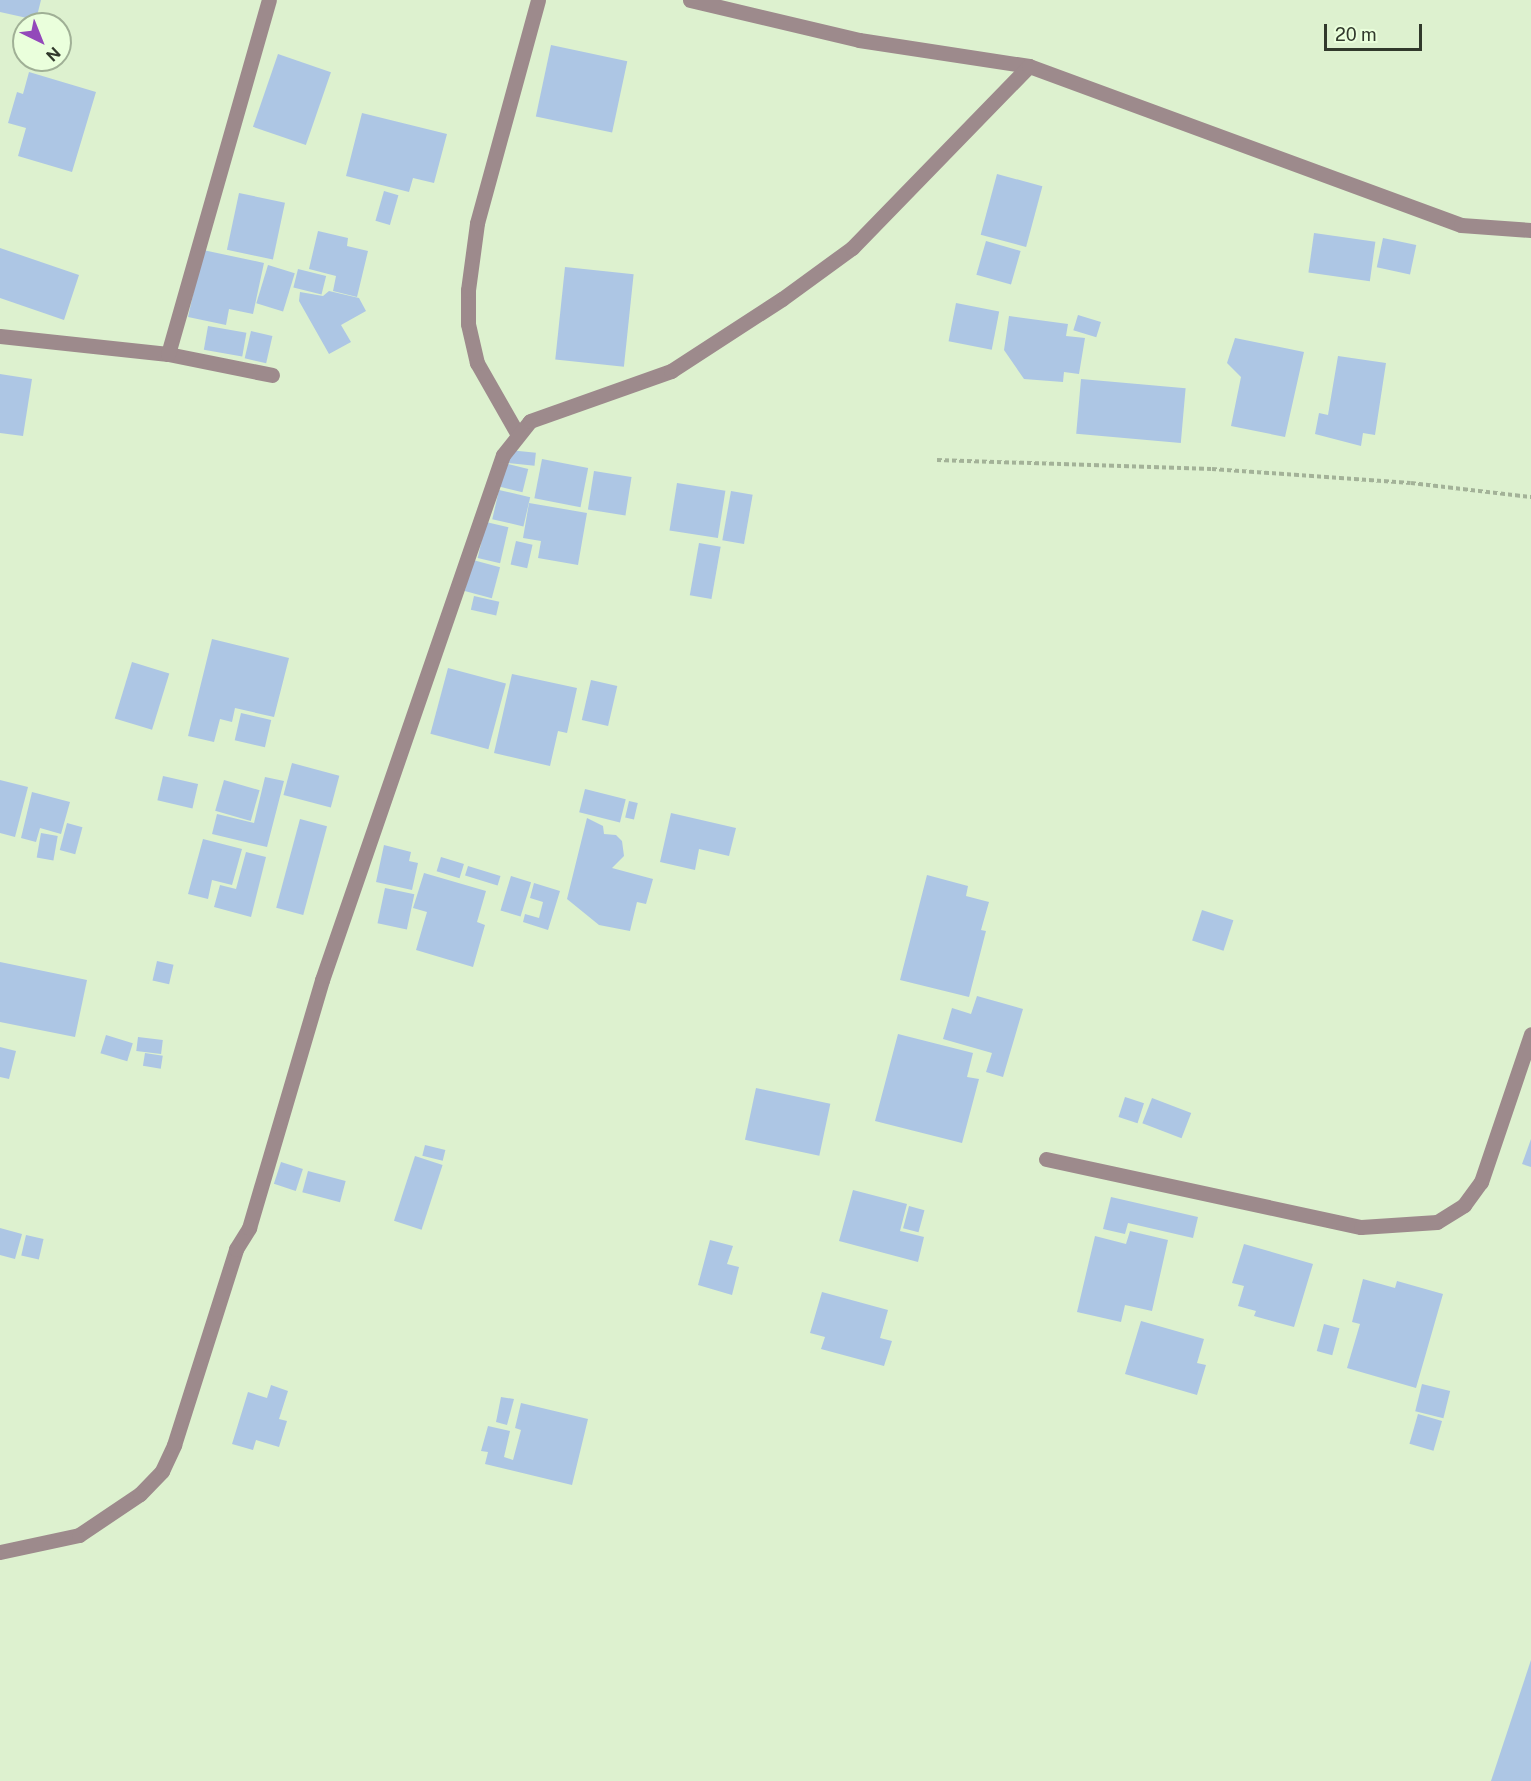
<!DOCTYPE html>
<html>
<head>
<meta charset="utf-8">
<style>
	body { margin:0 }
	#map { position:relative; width:1531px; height:1781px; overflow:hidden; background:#ddf1cf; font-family:"Public Sans",sans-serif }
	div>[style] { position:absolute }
	.building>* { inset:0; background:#adc6e4; transform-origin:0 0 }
	.path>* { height:4px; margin-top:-2px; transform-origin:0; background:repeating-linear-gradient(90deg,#a3b298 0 4.5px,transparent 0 7.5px) }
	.minor>* { height:15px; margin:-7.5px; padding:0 7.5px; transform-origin:7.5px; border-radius:7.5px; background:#9d8a8c }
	span { translate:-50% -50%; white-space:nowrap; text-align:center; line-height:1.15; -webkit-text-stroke:4.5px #eaffdc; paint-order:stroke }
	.north { position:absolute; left:12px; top:12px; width:60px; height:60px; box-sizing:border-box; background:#eaffdc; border:2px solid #a0b096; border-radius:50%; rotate:137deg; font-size:16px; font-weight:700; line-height:24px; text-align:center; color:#31392c }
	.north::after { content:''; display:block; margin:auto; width:21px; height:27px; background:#9348ba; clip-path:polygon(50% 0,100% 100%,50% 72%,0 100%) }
	.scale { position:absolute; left:1324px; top:24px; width:98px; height:27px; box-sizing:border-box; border:3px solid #31392c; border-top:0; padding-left:8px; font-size:18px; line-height:21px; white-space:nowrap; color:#31392c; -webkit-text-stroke:4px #eaffdc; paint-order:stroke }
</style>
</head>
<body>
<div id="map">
	<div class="building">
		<i style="clip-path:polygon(0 0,41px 0,36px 20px,0 12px)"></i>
		<i style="left:551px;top:45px;width:78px;height:73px;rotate:12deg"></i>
		<i style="left:278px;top:54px;width:56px;height:77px;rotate:19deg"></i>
		<i style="clip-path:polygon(29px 72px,96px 92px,72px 172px,18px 156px,26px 128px,8px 123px,17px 92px,23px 94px)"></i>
		<i style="clip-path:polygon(362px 113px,447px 134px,434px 183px,413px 178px,409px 192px,346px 176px)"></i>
		<i style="left:997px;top:174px;width:47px;height:63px;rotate:15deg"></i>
		<i style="left:384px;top:191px;width:15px;height:31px;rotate:16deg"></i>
		<i style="left:239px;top:193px;width:47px;height:58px;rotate:12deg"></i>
		<i style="clip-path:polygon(318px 231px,348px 238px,347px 246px,368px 251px,357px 297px,333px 291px,336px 276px,309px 269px)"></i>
		<i style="left:1314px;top:233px;width:62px;height:40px;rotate:8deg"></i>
		<i style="left:1383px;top:238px;width:34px;height:30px;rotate:12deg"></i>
		<i style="left:986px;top:241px;width:36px;height:35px;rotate:16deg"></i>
		<i style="clip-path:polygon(0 248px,79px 275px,64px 320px,0 298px)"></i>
		<i style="clip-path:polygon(203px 250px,264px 263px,253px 314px,229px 309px,226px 325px,188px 317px)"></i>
		<i style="left:268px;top:265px;width:28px;height:40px;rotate:17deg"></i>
		<i style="left:565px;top:267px;width:69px;height:93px;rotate:6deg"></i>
		<i style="left:298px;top:269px;width:29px;height:19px;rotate:14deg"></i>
		<i style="clip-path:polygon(329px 291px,359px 298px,366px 311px,341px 325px,351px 342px,329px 354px,299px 301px,300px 292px,323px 296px)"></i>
		<i style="left:956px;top:303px;width:44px;height:39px;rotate:11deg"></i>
		<i style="left:1078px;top:315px;width:24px;height:16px;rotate:17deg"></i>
		<i style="clip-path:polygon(1009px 316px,1068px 324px,1066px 336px,1085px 338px,1079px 374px,1064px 372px,1063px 382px,1024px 379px,1004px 350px)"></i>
		<i style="left:208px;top:326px;width:39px;height:24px;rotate:10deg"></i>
		<i style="left:251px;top:331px;width:22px;height:28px;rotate:13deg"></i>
		<i style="clip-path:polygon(1235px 338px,1304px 352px,1285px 437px,1231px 426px,1241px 377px,1227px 363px)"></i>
		<i style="clip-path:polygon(1338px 356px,1386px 363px,1375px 435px,1363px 433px,1361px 446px,1315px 434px,1319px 413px,1328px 415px)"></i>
		<i style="clip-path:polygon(0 374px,32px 379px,23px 436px,0 433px)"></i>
		<i style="left:1081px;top:379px;width:105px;height:55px;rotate:5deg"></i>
		<i style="left:509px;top:450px;width:27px;height:13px;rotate:6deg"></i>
		<i style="left:542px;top:459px;width:47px;height:40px;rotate:11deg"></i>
		<i style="left:504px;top:463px;width:25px;height:24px;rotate:14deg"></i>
		<i style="left:594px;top:471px;width:38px;height:39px;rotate:9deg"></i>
		<i style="left:677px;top:483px;width:49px;height:48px;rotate:9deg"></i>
		<i style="left:499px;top:490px;width:32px;height:30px;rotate:13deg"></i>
		<i style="left:731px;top:491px;width:22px;height:50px;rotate:10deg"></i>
		<i style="clip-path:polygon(529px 503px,587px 513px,578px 565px,538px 558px,541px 541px,523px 538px)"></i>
		<i style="left:486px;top:522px;width:23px;height:37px;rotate:13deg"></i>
		<i style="left:516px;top:541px;width:17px;height:24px;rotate:13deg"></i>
		<i style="left:699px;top:543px;width:22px;height:53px;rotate:10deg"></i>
		<i style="left:473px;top:560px;width:28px;height:32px;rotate:15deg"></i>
		<i style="left:474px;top:596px;width:26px;height:14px;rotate:13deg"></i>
		<i style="clip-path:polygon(212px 639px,289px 658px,274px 717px,235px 708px,232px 722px,220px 719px,214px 742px,188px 736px)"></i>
		<i style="left:132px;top:662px;width:39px;height:59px;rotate:17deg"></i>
		<i style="left:448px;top:668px;width:60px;height:68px;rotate:15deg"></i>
		<i style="clip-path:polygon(512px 674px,577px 688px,567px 733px,558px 731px,550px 766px,494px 753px)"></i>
		<i style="left:591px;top:680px;width:27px;height:41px;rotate:13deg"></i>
		<i style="left:241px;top:713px;width:31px;height:28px;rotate:13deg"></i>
		<i style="left:292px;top:763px;width:49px;height:33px;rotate:15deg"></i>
		<i style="left:163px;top:776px;width:36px;height:25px;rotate:13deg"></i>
		<i style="clip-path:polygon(265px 777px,284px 781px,267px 847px,212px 834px,217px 814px,254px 823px)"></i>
		<i style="clip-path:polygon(0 780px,28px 787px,15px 837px,0 833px)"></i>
		<i style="left:224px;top:780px;width:37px;height:32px;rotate:16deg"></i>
		<i style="left:585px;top:789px;width:42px;height:24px;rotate:14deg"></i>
		<i style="clip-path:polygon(32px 792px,70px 802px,61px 834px,40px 828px,36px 842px,21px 838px)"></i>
		<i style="left:629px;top:801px;width:9px;height:17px;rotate:13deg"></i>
		<i style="clip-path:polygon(671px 813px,736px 828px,729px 856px,699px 849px,695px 870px,660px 862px)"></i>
		<i style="clip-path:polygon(587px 818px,603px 826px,604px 834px,616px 835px,622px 841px,624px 856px,612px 868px,653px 879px,646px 904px,637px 902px,630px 931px,599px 925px,567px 899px)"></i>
		<i style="left:300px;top:819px;width:28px;height:92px;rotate:15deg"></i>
		<i style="left:67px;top:823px;width:16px;height:28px;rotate:15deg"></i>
		<i style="left:41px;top:833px;width:17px;height:25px;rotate:10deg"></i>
		<i style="clip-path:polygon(203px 839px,242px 849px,232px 885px,212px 880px,208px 899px,188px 894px)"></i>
		<i style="clip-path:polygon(384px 845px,411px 852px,409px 861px,418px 863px,412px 890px,376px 882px)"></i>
		<i style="clip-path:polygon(246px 852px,266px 857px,251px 917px,214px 907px,220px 885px,236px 889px)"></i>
		<i style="left:441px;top:857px;width:24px;height:15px;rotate:17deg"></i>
		<i style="left:468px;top:866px;width:34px;height:10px;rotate:17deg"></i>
		<i style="clip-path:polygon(424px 873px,486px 891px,477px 922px,485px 925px,473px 967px,416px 950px,427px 912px,413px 908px)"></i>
		<i style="clip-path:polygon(927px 875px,968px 886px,966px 896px,989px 902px,981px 930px,986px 931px,969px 997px,900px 980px)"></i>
		<i style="left:511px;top:876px;width:21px;height:36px;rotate:17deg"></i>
		<i style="clip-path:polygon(534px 883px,560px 891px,548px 930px,523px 922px,525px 914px,539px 918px,543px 902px,530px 898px)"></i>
		<i style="left:385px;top:888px;width:30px;height:36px;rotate:12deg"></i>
		<i style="left:1202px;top:910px;width:33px;height:32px;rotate:18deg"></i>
		<i style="left:157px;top:961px;width:17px;height:20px;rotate:13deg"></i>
		<i style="clip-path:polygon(0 962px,87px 980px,75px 1037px,0 1022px)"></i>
		<i style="clip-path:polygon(977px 996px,1023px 1009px,1003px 1077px,986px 1072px,992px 1053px,943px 1039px,952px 1008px,971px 1014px)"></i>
		<i style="clip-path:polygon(898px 1034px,973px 1053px,967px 1077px,979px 1079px,962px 1143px,875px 1121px)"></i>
		<i style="left:106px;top:1035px;width:28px;height:19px;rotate:17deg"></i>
		<i style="left:138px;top:1037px;width:25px;height:14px;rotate:7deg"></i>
		<i style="clip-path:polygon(0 1047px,16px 1051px,9px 1079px,0 1077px)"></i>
		<i style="left:145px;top:1053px;width:18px;height:13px;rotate:9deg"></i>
		<i style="left:756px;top:1088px;width:76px;height:53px;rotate:12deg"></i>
		<i style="left:1125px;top:1097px;width:20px;height:21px;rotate:18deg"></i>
		<i style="left:1152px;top:1098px;width:42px;height:27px;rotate:21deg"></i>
		<i style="clip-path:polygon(1531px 1139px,1531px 1167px,1522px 1164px)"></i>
		<i style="left:425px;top:1145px;width:21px;height:11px;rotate:14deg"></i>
		<i style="left:415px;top:1156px;width:29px;height:68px;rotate:18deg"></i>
		<i style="left:281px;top:1162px;width:23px;height:23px;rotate:18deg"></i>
		<i style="left:308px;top:1171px;width:39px;height:22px;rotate:15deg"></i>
		<i style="clip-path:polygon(853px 1190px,907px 1204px,900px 1231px,924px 1237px,918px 1262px,839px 1241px)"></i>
		<i style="clip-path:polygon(1111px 1197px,1198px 1217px,1193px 1238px,1128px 1223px,1125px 1234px,1103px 1229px)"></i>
		<i style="left:909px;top:1206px;width:16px;height:23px;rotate:15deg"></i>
		<i style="clip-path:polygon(0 1228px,22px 1234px,15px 1259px,0 1255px)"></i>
		<i style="clip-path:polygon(1130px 1231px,1168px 1240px,1152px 1311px,1125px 1305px,1121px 1322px,1077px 1312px,1095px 1236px,1126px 1244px)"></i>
		<i style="left:26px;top:1235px;width:18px;height:21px;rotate:13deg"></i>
		<i style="clip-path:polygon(710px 1240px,733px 1246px,727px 1264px,739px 1267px,732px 1295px,698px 1285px)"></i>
		<i style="clip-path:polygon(1244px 1244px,1313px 1264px,1294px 1327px,1254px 1316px,1256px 1311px,1238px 1306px,1244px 1286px,1232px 1283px)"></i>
		<i style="clip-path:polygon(1363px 1279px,1395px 1288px,1397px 1281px,1443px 1294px,1416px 1388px,1347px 1368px,1360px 1324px,1352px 1322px)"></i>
		<i style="clip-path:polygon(822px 1292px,888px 1310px,880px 1338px,892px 1341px,884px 1366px,821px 1349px,825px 1337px,810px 1333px)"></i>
		<i style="clip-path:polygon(1141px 1321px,1204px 1339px,1197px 1363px,1206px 1365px,1197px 1395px,1125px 1374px)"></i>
		<i style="left:1324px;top:1324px;width:16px;height:28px;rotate:15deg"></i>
		<i style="left:1422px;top:1384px;width:29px;height:28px;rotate:14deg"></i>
		<i style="clip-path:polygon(271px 1385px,288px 1391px,279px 1419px,287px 1421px,279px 1447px,256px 1440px,253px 1450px,232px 1444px,248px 1392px,267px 1398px)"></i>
		<i style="clip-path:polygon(501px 1397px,514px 1399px,507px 1425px,496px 1422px)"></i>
		<i style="clip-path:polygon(521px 1403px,588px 1419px,572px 1485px,485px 1464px,488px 1452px,481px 1451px,488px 1426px,510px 1431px,504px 1457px,513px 1460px,521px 1430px,515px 1428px)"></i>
		<i style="left:1418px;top:1414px;width:25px;height:31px;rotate:16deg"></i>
		<i style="clip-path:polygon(1531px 1660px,1531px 1781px,1491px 1781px)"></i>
	</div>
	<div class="path">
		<i style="left:937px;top:460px;width:275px;rotate:1.9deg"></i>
		<i style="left:1212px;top:469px;width:199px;rotate:4deg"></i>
		<i style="left:1411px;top:483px;width:121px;rotate:6.7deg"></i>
	</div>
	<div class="minor">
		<i style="left:690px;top:0;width:174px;rotate:13.3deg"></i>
		<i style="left:859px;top:40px;width:172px;rotate:8.7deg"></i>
		<i style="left:0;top:336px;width:169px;rotate:6.1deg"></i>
		<i style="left:168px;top:354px;width:106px;rotate:11.4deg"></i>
		<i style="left:168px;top:354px;width:368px;rotate:-74.1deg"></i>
		<i style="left:517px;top:433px;width:81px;rotate:-119.7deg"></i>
		<i style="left:477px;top:363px;width:40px;rotate:-103deg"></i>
		<i style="left:468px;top:324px;width:34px;rotate:-90deg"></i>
		<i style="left:468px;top:290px;width:68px;rotate:-82.3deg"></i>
		<i style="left:477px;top:223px;width:231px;rotate:-74.7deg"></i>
		<i style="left:1046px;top:1159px;width:322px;rotate:12.2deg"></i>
		<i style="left:1361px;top:1227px;width:76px;rotate:-3.8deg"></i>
		<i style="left:1437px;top:1222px;width:32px;rotate:-32deg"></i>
		<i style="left:1464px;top:1205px;width:29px;rotate:-54deg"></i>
		<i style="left:1481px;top:1182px;width:156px;rotate:-71.3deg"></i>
		<i style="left:0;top:1552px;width:81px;rotate:-12.1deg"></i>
		<i style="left:79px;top:1535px;width:73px;rotate:-33.9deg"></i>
		<i style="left:140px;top:1494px;width:32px;rotate:-46deg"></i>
		<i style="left:162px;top:1471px;width:29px;rotate:-65deg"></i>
		<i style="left:174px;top:1445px;width:206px;rotate:-72.4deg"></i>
		<i style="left:236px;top:1249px;width:25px;rotate:-58deg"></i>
		<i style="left:249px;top:1228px;width:259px;rotate:-73.6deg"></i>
		<i style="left:322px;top:980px;width:555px;rotate:-70.98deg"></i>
		<i style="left:503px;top:455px;width:43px;rotate:-51.5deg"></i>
		<i style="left:530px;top:421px;width:150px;rotate:-19.5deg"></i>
		<i style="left:671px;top:371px;width:132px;rotate:-33deg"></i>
		<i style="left:782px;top:299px;width:87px;rotate:-36.1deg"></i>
		<i style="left:852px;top:248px;width:254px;rotate:-45.8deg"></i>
		<i style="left:1029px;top:66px;width:460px;rotate:20.2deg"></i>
		<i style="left:1461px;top:225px;width:70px;rotate:4.1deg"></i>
	</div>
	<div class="north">N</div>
	<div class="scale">20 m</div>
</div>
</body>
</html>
